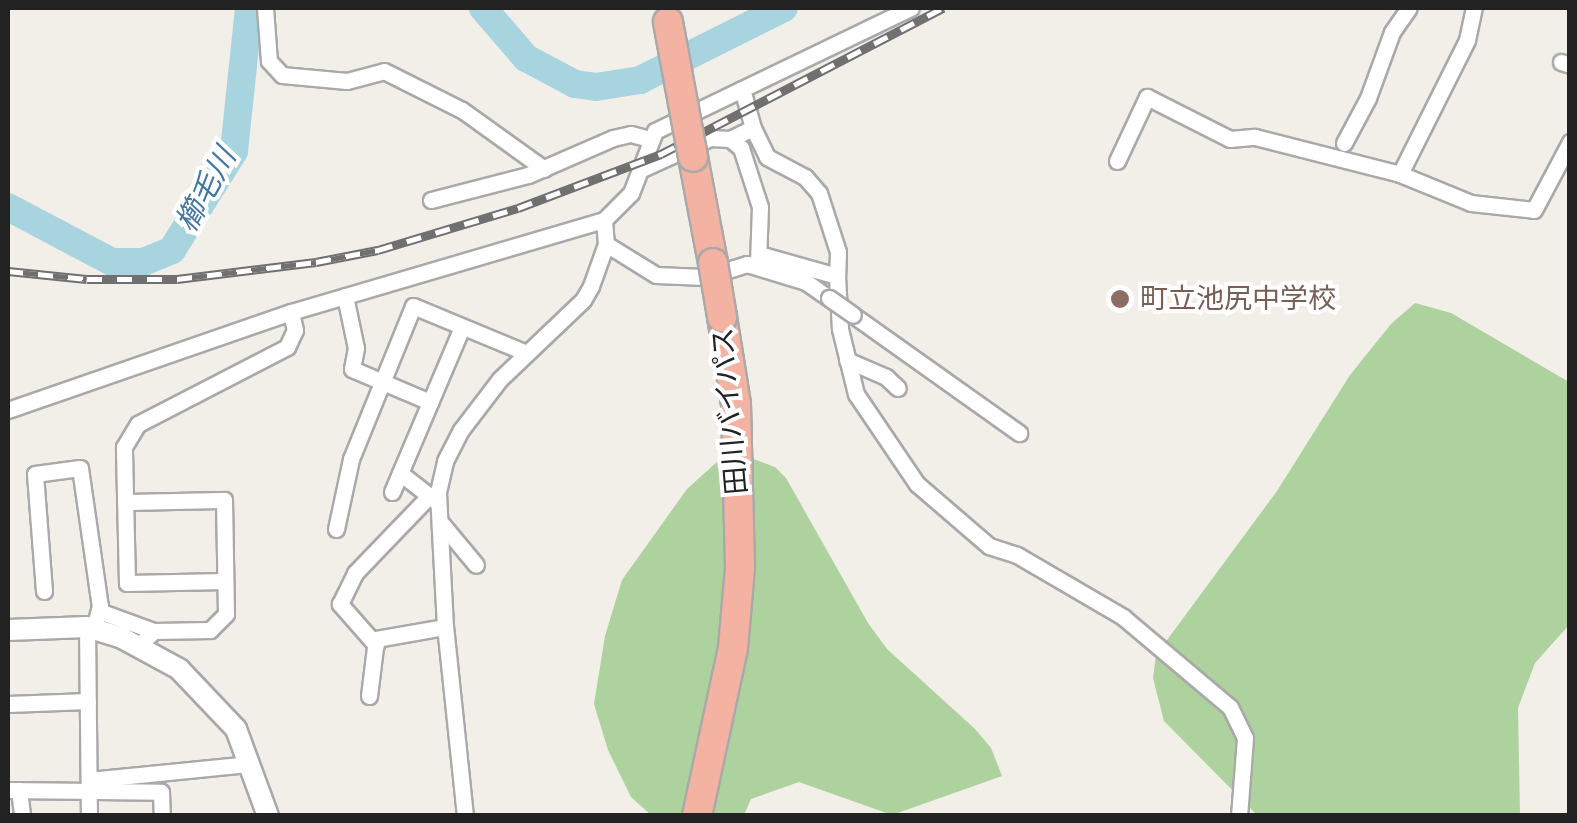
<!DOCTYPE html>
<html>
<head>
<meta charset="utf-8">
<style>
	body { margin:0 }
	#map { position:relative; width:1577px; height:823px; overflow:hidden; background:#f2eee8; font-family:"Fira Sans","Noto Sans JP",sans-serif }
	div>[style] { position:absolute }
	.forest>* { inset:0; background:#add29d }
	.river>* { height:28px; margin:-14px; padding:0 14px; transform-origin:14px; border-radius:14px; background:#a8d4e0 }
	.roads { filter:drop-shadow(2px 0 #a9a9a9) drop-shadow(-2px 0 #a9a9a9) drop-shadow(0 2px #a9a9a9) drop-shadow(0 -2px #a9a9a9) }
	.minor>* { height:15px; margin:-7.5px; padding:0 7.5px; transform-origin:7.5px; border-radius:7.5px; background:#fff }
	.tertiary>* { height:20px; margin:-10px; padding:0 10px; transform-origin:10px; border-radius:10px; background:#fff }
	.trunk>* { height:28px; margin:-14px; padding:0 14px; transform-origin:14px; border-radius:14px; background:#f3b2a2 }
	.rail>* { height:9px; margin-top:-4.5px; transform-origin:0; background:repeating-linear-gradient(90deg,#fff 0 15px,#707070 0 30px); box-sizing:border-box; border-block:2px solid #707070 }
	.bridges { filter:drop-shadow(2px 0 #a9a9a9) drop-shadow(-2px 0 #a9a9a9) drop-shadow(0 2px #a9a9a9) drop-shadow(0 -2px #a9a9a9) }
	.minor-bridge>* { height:15px; margin:-7.5px; padding:0 7.5px; transform-origin:7.5px; border-radius:7.5px; background:#fff }
	.trunk-bridge>* { height:28px; margin:-14px; padding:0 14px; transform-origin:14px; border-radius:14px; background:#f3b2a2 }
	.dots>* { width:28px; height:28px; translate:-50% -50%; box-sizing:border-box; border:5px solid #fff; border-radius:50% }
	span { translate:-50% -50%; white-space:nowrap; text-align:center; line-height:1.15; -webkit-text-stroke:8px #fff; paint-order:stroke }
	.education-label { font-size:28px; color:#785e54 }
	.left { translate:0 -50%; text-align:left }
	.street-label { font-size:28px; color:#222 }
	.water-label { font-size:30px; color:#4577a4; font-style:italic }
	.frame { position:absolute; inset:0; border:10px solid #222; pointer-events:none }
</style>
</head>
<body>
<div id="map">
	<div class="forest">
		<i style="clip-path:polygon(1415px 303px,1451px 313px,1569px 382px,1569px 625px,1535px 663px,1518px 708px,1520px 815px,1257px 815px,1164px 721px,1153px 678px,1156px 655px,1277px 491px,1350px 375px,1391px 324px)"></i>
		<i style="clip-path:polygon(751px 458px,775px 467px,786px 478px,868px 623px,887px 649px,975px 729px,991px 748px,1002px 776px,892px 815px,799px 782px,751px 799px,744px 815px,651px 815px,631px 797px,608px 750px,594px 704px,605px 636px,622px 580px,687px 489px,718px 461px)"></i>
	</div>
	<div class="river">
		<i style="left:483px;top:8px;width:66px;rotate:49.3deg"></i>
		<i style="left:526px;top:58px;width:55px;rotate:28deg"></i>
		<i style="left:575px;top:84px;width:21px;rotate:8deg"></i>
		<i style="left:596px;top:87px;width:45px;rotate:-9deg"></i>
		<i style="left:640px;top:80px;width:161px;rotate:-26.6deg"></i>
		<i style="left:8px;top:207px;width:118px;rotate:27.9deg"></i>
		<i style="left:112px;top:262px;width:31px"></i>
		<i style="left:143px;top:262px;width:31px;rotate:-22deg"></i>
		<i style="left:172px;top:250px;width:117px;rotate:-57.9deg"></i>
		<i style="left:234px;top:151px;width:144px;rotate:-84deg"></i>
	</div>
	<div class="roads">
		<div class="minor">
			<i style="left:265px;top:8px;width:53px;rotate:85.7deg"></i>
			<i style="left:269px;top:61px;width:19px;rotate:47deg"></i>
			<i style="left:282px;top:75px;width:65px;rotate:5.3deg"></i>
			<i style="left:347px;top:81px;width:38px;rotate:-15deg"></i>
			<i style="left:384px;top:71px;width:87px;rotate:26.6deg"></i>
			<i style="left:462px;top:110px;width:101px;rotate:35.7deg"></i>
			<i style="left:1561px;top:62px;width:9px;rotate:18deg"></i>
			<i style="left:742px;top:89px;width:41px;rotate:74.2deg"></i>
			<i style="left:730px;top:139px;width:25px;rotate:-26deg"></i>
			<i style="left:753px;top:128px;width:32px;rotate:64deg"></i>
			<i style="left:767px;top:157px;width:43px;rotate:27.8deg"></i>
			<i style="left:805px;top:177px;width:21px;rotate:49deg"></i>
			<i style="left:819px;top:193px;width:62px;rotate:72.1deg"></i>
			<i style="left:838px;top:252px;width:24px;rotate:92deg"></i>
			<i style="left:1344px;top:143px;width:51px;rotate:-61.9deg"></i>
			<i style="left:1368px;top:98px;width:70px;rotate:-70deg"></i>
			<i style="left:1392px;top:32px;width:29px;rotate:-55deg"></i>
			<i style="left:1117px;top:161px;width:71px;rotate:-64.9deg"></i>
			<i style="left:1147px;top:97px;width:93px;rotate:26.8deg"></i>
			<i style="left:1230px;top:139px;width:25px;rotate:-5deg"></i>
			<i style="left:1255px;top:137px;width:150px;rotate:14.3deg"></i>
			<i style="left:1400px;top:174px;width:150px;rotate:-63.4deg"></i>
			<i style="left:1467px;top:40px;width:33px;rotate:-78deg"></i>
			<i style="left:642px;top:169px;width:75px;rotate:-24.5deg"></i>
			<i style="left:710px;top:138px;width:20px;rotate:3deg"></i>
			<i style="left:730px;top:139px;width:14px;rotate:39deg"></i>
			<i style="left:741px;top:148px;width:62px;rotate:72.1deg"></i>
			<i style="left:760px;top:207px;width:55px;rotate:92.1deg"></i>
			<i style="left:1400px;top:174px;width:77px;rotate:22.2deg"></i>
			<i style="left:1471px;top:203px;width:63px;rotate:6.3deg"></i>
			<i style="left:1534px;top:210px;width:77px;rotate:-62.1deg"></i>
			<i style="left:431px;top:200px;width:100px;rotate:-14.5deg"></i>
			<i style="left:528px;top:175px;width:93px;rotate:-23.5deg"></i>
			<i style="left:613px;top:138px;width:18px;rotate:-13deg"></i>
			<i style="left:631px;top:134px;width:20px;rotate:15deg"></i>
			<i style="left:606px;top:244px;width:59px;rotate:31.8deg"></i>
			<i style="left:656px;top:275px;width:49px;rotate:2.3deg"></i>
			<i style="left:705px;top:277px;width:44px;rotate:-17.2deg"></i>
			<i style="left:747px;top:264px;width:62px;rotate:17deg"></i>
			<i style="left:806px;top:282px;width:28px;rotate:35deg"></i>
			<i style="left:759px;top:254px;width:81px;rotate:15.8deg"></i>
			<i style="left:837px;top:276px;width:53px;rotate:86.8deg"></i>
			<i style="left:840px;top:329px;width:67px;rotate:76.2deg"></i>
			<i style="left:856px;top:394px;width:109px;rotate:55.9deg"></i>
			<i style="left:917px;top:484px;width:95px;rotate:40.7deg"></i>
			<i style="left:989px;top:546px;width:29px;rotate:18deg"></i>
			<i style="left:1017px;top:555px;width:123px;rotate:30.3deg"></i>
			<i style="left:1123px;top:617px;width:140px;rotate:40.1deg"></i>
			<i style="left:1230px;top:707px;width:34px;rotate:64deg"></i>
			<i style="left:1245px;top:738px;width:78px;rotate:94.4deg"></i>
			<i style="left:345px;top:296px;width:53px;rotate:78.1deg"></i>
			<i style="left:356px;top:348px;width:21px;rotate:101deg"></i>
			<i style="left:352px;top:369px;width:85px;rotate:22.9deg"></i>
			<i style="left:853px;top:315px;width:204px;rotate:35.4deg"></i>
			<i style="left:847px;top:360px;width:43px;rotate:23.6deg"></i>
			<i style="left:886px;top:377px;width:16px;rotate:43deg"></i>
			<i style="left:8px;top:410px;width:299px;rotate:-19.1deg"></i>
			<i style="left:291px;top:312px;width:326px;rotate:-16.4deg"></i>
			<i style="left:604px;top:220px;width:38px;rotate:-45deg"></i>
			<i style="left:631px;top:193px;width:66px;rotate:-68.8deg"></i>
			<i style="left:655px;top:131px;width:284px;rotate:-25.7deg"></i>
			<i style="left:400px;top:473px;width:46px;rotate:37.9deg"></i>
			<i style="left:392px;top:492px;width:179px;rotate:-67deg"></i>
			<i style="left:125px;top:502px;width:99px;rotate:-1.2deg"></i>
			<i style="left:224px;top:500px;width:114px;rotate:89deg"></i>
			<i style="left:226px;top:614px;width:23px;rotate:135deg"></i>
			<i style="left:210px;top:630px;width:56px;rotate:179deg"></i>
			<i style="left:154px;top:631px;width:22px;rotate:137deg"></i>
			<i style="left:442px;top:524px;width:53px;rotate:50.3deg"></i>
			<i style="left:336px;top:529px;width:72px;rotate:-77.9deg"></i>
			<i style="left:351px;top:459px;width:165px;rotate:-67.9deg"></i>
			<i style="left:413px;top:306px;width:120px;rotate:22.5deg"></i>
			<i style="left:225px;top:581px;width:98px;rotate:178.8deg"></i>
			<i style="left:127px;top:583px;width:136px;rotate:-91.3deg"></i>
			<i style="left:124px;top:447px;width:27px;rotate:-59deg"></i>
			<i style="left:138px;top:424px;width:168px;rotate:-27.3deg"></i>
			<i style="left:287px;top:347px;width:19px;rotate:-65deg"></i>
			<i style="left:295px;top:330px;width:18px;rotate:-103deg"></i>
			<i style="left:44px;top:591px;width:117px;rotate:-94.4deg"></i>
			<i style="left:35px;top:474px;width:45px;rotate:-7.6deg"></i>
			<i style="left:80px;top:468px;width:139px;rotate:81.8deg"></i>
			<i style="left:100px;top:606px;width:24px;rotate:105deg"></i>
			<i style="left:99px;top:611px;width:59px;rotate:20deg"></i>
			<i style="left:87px;top:627px;width:189px;rotate:89.4deg"></i>
			<i style="left:376px;top:645px;width:55px;rotate:-131.3deg"></i>
			<i style="left:340px;top:604px;width:34px;rotate:-64deg"></i>
			<i style="left:355px;top:573px;width:107px;rotate:-46.1deg"></i>
			<i style="left:369px;top:696px;width:57px;rotate:-83deg"></i>
			<i style="left:376px;top:639px;width:70px;rotate:-9.9deg"></i>
			<i style="left:8px;top:704px;width:80px;rotate:-2.1deg"></i>
			<i style="left:89px;top:780px;width:162px;rotate:-5.7deg"></i>
			<i style="left:8px;top:790px;width:153px;rotate:0.7deg"></i>
			<i style="left:161px;top:792px;width:24px;rotate:88deg"></i>
			<i style="left:19px;top:790px;width:26px;rotate:83deg"></i>
			<i style="left:465px;top:816px;width:190px;rotate:-96deg"></i>
			<i style="left:445px;top:627px;width:135px;rotate:-93deg"></i>
			<i style="left:438px;top:492px;width:32px;rotate:-77deg"></i>
			<i style="left:445px;top:461px;width:35px;rotate:-63deg"></i>
			<i style="left:461px;top:430px;width:64px;rotate:-52.6deg"></i>
			<i style="left:500px;top:379px;width:115px;rotate:-43.6deg"></i>
			<i style="left:583px;top:300px;width:16px;rotate:-60deg"></i>
			<i style="left:591px;top:286px;width:45px;rotate:-70.3deg"></i>
			<i style="left:606px;top:244px;width:24px;rotate:-95deg"></i>
		</div>
		<div class="tertiary">
			<i style="left:8px;top:630px;width:79px;rotate:-2.2deg"></i>
			<i style="left:87px;top:627px;width:37px;rotate:17deg"></i>
			<i style="left:122px;top:638px;width:65px;rotate:28.5deg"></i>
			<i style="left:179px;top:669px;width:83px;rotate:46.5deg"></i>
			<i style="left:236px;top:729px;width:93px;rotate:69.8deg"></i>
		</div>
		<div class="trunk">
			<i style="left:693px;top:157px;width:108px;rotate:79.3deg"></i>
			<i style="left:697px;top:816px;width:172px;rotate:-77.9deg"></i>
			<i style="left:733px;top:648px;width:80px;rotate:-85deg"></i>
			<i style="left:740px;top:568px;width:164px;rotate:-91.4deg"></i>
			<i style="left:736px;top:404px;width:88px;rotate:-99.1deg"></i>
		</div>
	</div>
	<div class="rail">
		<i style="left:8px;top:271px;width:79px;rotate:5.8deg"></i>
		<i style="left:87px;top:279px;width:90px"></i>
		<i style="left:177px;top:279px;width:140px;rotate:-7deg"></i>
		<i style="left:316px;top:262px;width:63px;rotate:-11deg"></i>
		<i style="left:378px;top:250px;width:146px;rotate:-16.7deg"></i>
		<i style="left:518px;top:208px;width:153px;rotate:-20.7deg"></i>
		<i style="left:661px;top:154px;width:318px;rotate:-27.4deg"></i>
	</div>
	<div class="bridges">
		<div class="minor-bridge">
			<i style="left:829px;top:298px;width:29px;rotate:35deg"></i>
		</div>
		<div class="trunk-bridge">
			<i style="left:668px;top:22px;width:137px;rotate:79.5deg"></i>
			<i style="left:713px;top:263px;width:55px;rotate:80.5deg"></i>
		</div>
	</div>
	<div class="dots">
		<i style="left:1120px;top:299px;background:#8d6e63"></i>
	</div>
	<div class="education-label">
		<span class="left" style="left:1140px;top:299px">町立池尻中学校</span>
	</div>
	<div class="street-label">
		<span style="left:730px;top:411px;rotate:-95deg">田川バイパス</span>
	</div>
	<div class="water-label">
		<span style="left:206px;top:190px;rotate:-61deg">櫛毛川</span>
	</div>
	<div class="frame"></div>
</div>
</body>
</html>
